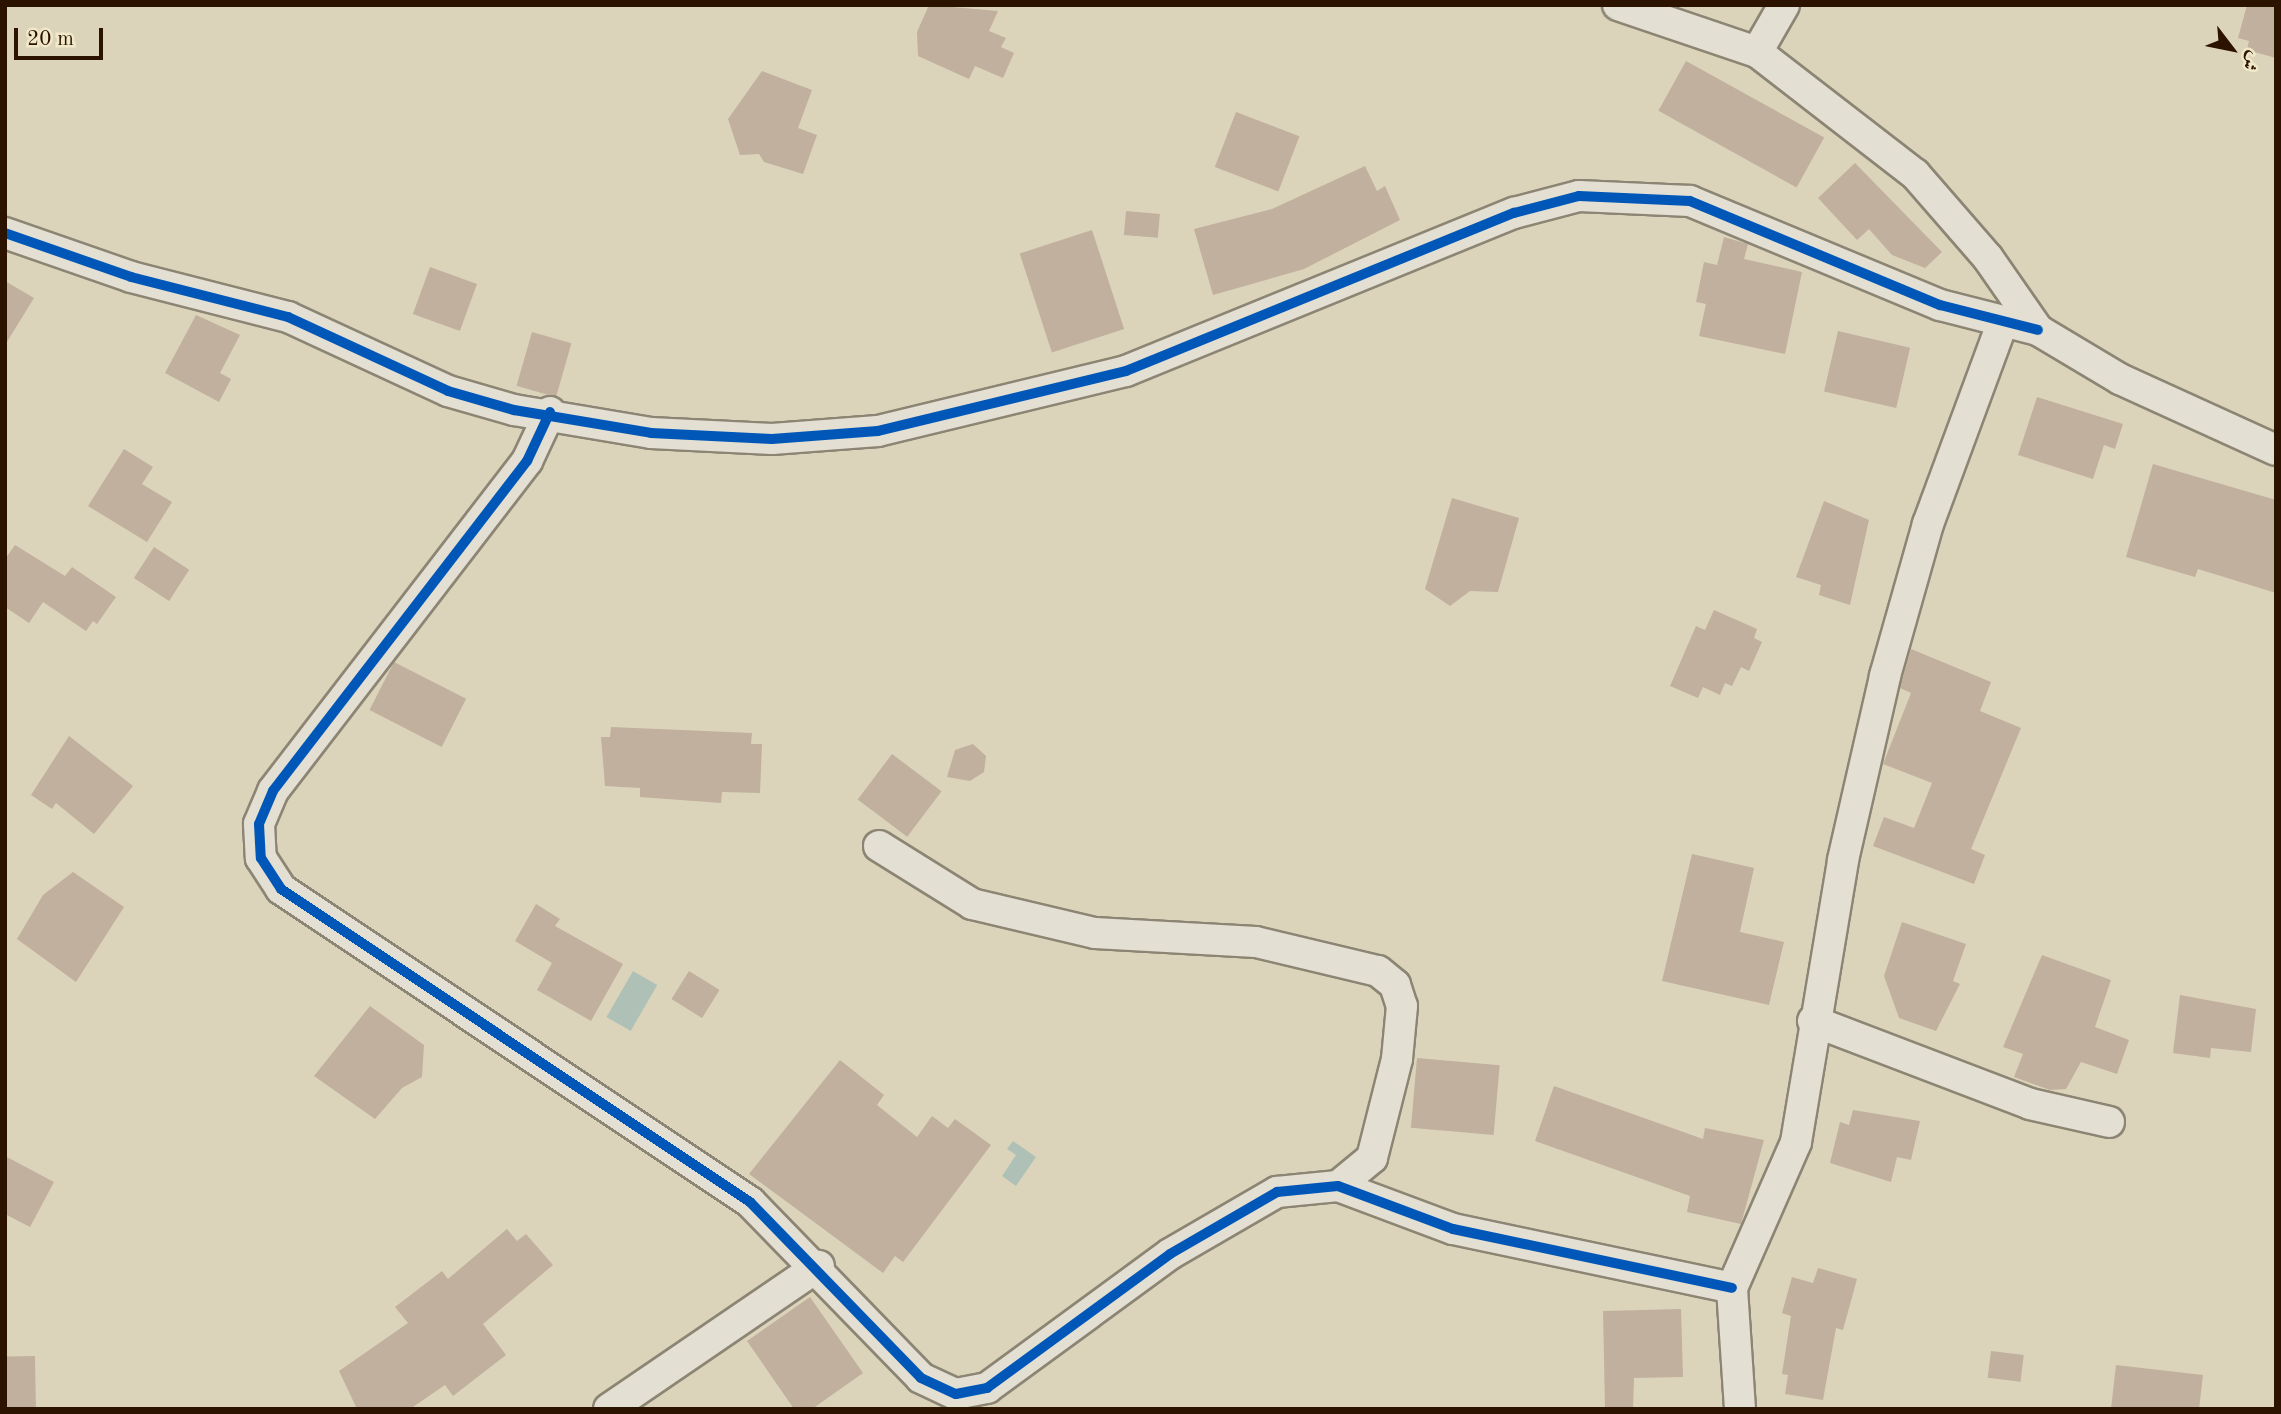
<!DOCTYPE html>
<html>
<head>
<meta charset="utf-8">
<style>
	body { margin:0 }
	#map { position:relative; width:2281px; height:1414px; overflow:hidden; background:#dcd4ba; font-family:"Old Standard TT",Amiri,serif }
	div>[style] { position:absolute }
	.water>* { inset:0; background:#afc1b6; transform-origin:0 0 }
	.building>* { inset:0; background:#c0b09d; transform-origin:0 0 }
	.roads { filter:drop-shadow(2px 0 #8c8574) drop-shadow(-2px 0 #8c8574) drop-shadow(0 2px #8c8574) drop-shadow(0 -2px #8c8574) }
	.minor>* { height:30px; margin:-15px; padding:0 15px; transform-origin:15px; border-radius:15px; background:#e3dfd2 }
	.cycleway>* { height:10px; margin:-5px; padding:0 5px; transform-origin:5px; border-radius:5px; background:#0057b8 }
	span { translate:-50% -50%; white-space:nowrap; text-align:center; line-height:1.15; -webkit-text-stroke:6px #f1e8c9; paint-order:stroke }
	.frame { position:absolute; inset:0; border:7px solid #2b1300; pointer-events:none }
	.north { position:absolute; left:2197px; top:14px; width:70px; height:70px; -webkit-text-stroke:5px #f1e8c9; paint-order:stroke; rotate:122deg; font-size:19px; font-weight:700; line-height:28px; text-align:center; color:#2b1300 }
	.north::after { content:''; display:block; margin:auto; width:24px; height:32px; background:#2b1300; clip-path:polygon(50% 0,100% 100%,50% 72%,0 100%) }
	.scale { position:absolute; left:14px; top:28px; width:89px; height:32px; box-sizing:border-box; border:4px solid #2b1300; border-top:0; padding-left:9px; font-size:21px; line-height:24px; white-space:nowrap; color:#2b1300; -webkit-text-stroke:5px #f1e8c9; paint-order:stroke }
</style>
</head>
<body>
<div id="map">
	<div class="water">
		<i style="left:633px;top:971px;width:28px;height:53px;rotate:30deg"></i>
		<i style="clip-path:polygon(1013px 1141px,1036px 1157px,1016px 1186px,1002px 1176px,1016px 1155px,1007px 1149px)"></i>
	</div>
	<div class="building">
		<i style="clip-path:polygon(929px 5px,998px 11px,989px 31px,1006px 38px,1001px 47px,1014px 53px,1003px 78px,975px 66px,969px 79px,918px 56px,917px 32px)"></i>
		<i style="clip-path:polygon(2247px 5px,2276px 5px,2276px 58px,2247px 50px,2249px 41px,2238px 38px)"></i>
		<i style="left:1686px;top:61px;width:158px;height:57px;rotate:29deg"></i>
		<i style="clip-path:polygon(762px 71px,812px 90px,798px 128px,817px 135px,803px 174px,764px 162px,759px 154px,740px 155px,728px 119px)"></i>
		<i style="left:1236px;top:112px;width:68px;height:59px;rotate:21deg"></i>
		<i style="clip-path:polygon(1855px 163px,1942px 252px,1925px 268px,1892px 255px,1869px 229px,1857px 240px,1818px 198px)"></i>
		<i style="clip-path:polygon(1365px 166px,1377px 191px,1385px 186px,1400px 220px,1304px 269px,1213px 295px,1194px 229px,1272px 209px)"></i>
		<i style="left:1126px;top:211px;width:34px;height:24px;rotate:5deg"></i>
		<i style="left:1092px;top:230px;width:104px;height:76px;rotate:72deg"></i>
		<i style="clip-path:polygon(1724px 237px,1748px 244px,1744px 259px,1802px 272px,1785px 354px,1699px 336px,1706px 304px,1696px 302px,1704px 262px,1717px 265px)"></i>
		<i style="left:430px;top:267px;width:50px;height:50px;rotate:20deg"></i>
		<i style="clip-path:polygon(5px 281px,34px 298px,5px 345px)"></i>
		<i style="clip-path:polygon(196px 315px,240px 335px,220px 373px,231px 379px,219px 402px,165px 373px)"></i>
		<i style="left:1838px;top:331px;width:74px;height:62px;rotate:13deg"></i>
		<i style="left:532px;top:332px;width:41px;height:56px;rotate:16deg"></i>
		<i style="clip-path:polygon(2037px 397px,2123px 424px,2115px 449px,2104px 445px,2093px 479px,2018px 455px)"></i>
		<i style="clip-path:polygon(124px 449px,153px 467px,142px 484px,172px 502px,147px 542px,88px 506px)"></i>
		<i style="clip-path:polygon(2153px 464px,2276px 500px,2276px 593px,2198px 569px,2195px 577px,2126px 557px)"></i>
		<i style="clip-path:polygon(1452px 498px,1519px 518px,1498px 592px,1470px 591px,1450px 606px,1425px 589px)"></i>
		<i style="clip-path:polygon(1824px 501px,1869px 520px,1850px 605px,1819px 595px,1821px 585px,1796px 577px)"></i>
		<i style="clip-path:polygon(15px 545px,65px 576px,72px 567px,116px 597px,97px 624px,93px 621px,86px 631px,43px 602px,29px 623px,5px 607px,5px 559px)"></i>
		<i style="left:154px;top:547px;width:42px;height:37px;rotate:33deg"></i>
		<i style="clip-path:polygon(1714px 610px,1757px 629px,1754px 638px,1762px 642px,1749px 671px,1741px 667px,1732px 686px,1725px 683px,1720px 695px,1703px 687px,1698px 698px,1670px 686px,1696px 626px,1705px 630px)"></i>
		<i style="clip-path:polygon(1911px 649px,1991px 682px,1980px 711px,2021px 728px,1971px 849px,1985px 855px,1974px 884px,1873px 846px,1884px 817px,1914px 828px,1932px 783px,1883px 764px,1911px 693px,1900px 688px)"></i>
		<i style="left:394px;top:662px;width:81px;height:54px;rotate:27deg"></i>
		<i style="clip-path:polygon(611px 727px,752px 733px,751px 744px,762px 744px,760px 793px,722px 792px,721px 803px,640px 797px,640px 788px,605px 786px,601px 737px,610px 737px)"></i>
		<i style="clip-path:polygon(69px 736px,133px 786px,94px 834px,56px 803px,52px 809px,31px 795px)"></i>
		<i style="clip-path:polygon(973px 744px,986px 756px,984px 772px,970px 781px,947px 777px,955px 750px)"></i>
		<i style="left:892px;top:754px;width:62px;height:57px;rotate:37deg"></i>
		<i style="clip-path:polygon(1692px 854px,1754px 868px,1740px 932px,1784px 942px,1769px 1005px,1662px 981px)"></i>
		<i style="clip-path:polygon(73px 872px,124px 907px,76px 982px,17px 939px,43px 895px)"></i>
		<i style="clip-path:polygon(536px 904px,560px 919px,555px 926px,623px 964px,591px 1021px,537px 990px,552px 963px,515px 941px)"></i>
		<i style="clip-path:polygon(1902px 922px,1966px 944px,1953px 981px,1960px 984px,1936px 1031px,1899px 1018px,1884px 976px)"></i>
		<i style="clip-path:polygon(2042px 955px,2111px 980px,2095px 1027px,2129px 1040px,2117px 1074px,2081px 1062px,2066px 1089px,2050px 1090px,2014px 1077px,2023px 1054px,2003px 1047px)"></i>
		<i style="left:689px;top:971px;width:36px;height:33px;rotate:32deg"></i>
		<i style="clip-path:polygon(2180px 995px,2256px 1009px,2251px 1052px,2211px 1048px,2210px 1058px,2173px 1053px)"></i>
		<i style="clip-path:polygon(370px 1006px,424px 1045px,422px 1077px,402px 1088px,375px 1119px,314px 1076px)"></i>
		<i style="left:1417px;top:1058px;width:83px;height:70px;rotate:5deg"></i>
		<i style="clip-path:polygon(840px 1060px,884px 1095px,877px 1105px,917px 1137px,932px 1116px,948px 1128px,955px 1119px,991px 1145px,903px 1262px,895px 1256px,883px 1273px,749px 1174px)"></i>
		<i style="clip-path:polygon(1554px 1086px,1703px 1139px,1705px 1128px,1764px 1140px,1741px 1224px,1687px 1212px,1690px 1196px,1535px 1141px)"></i>
		<i style="clip-path:polygon(1853px 1110px,1920px 1121px,1911px 1160px,1897px 1157px,1891px 1182px,1830px 1163px,1840px 1122px,1849px 1125px)"></i>
		<i style="clip-path:polygon(5px 1156px,54px 1182px,30px 1227px,5px 1214px)"></i>
		<i style="clip-path:polygon(507px 1229px,517px 1241px,526px 1234px,553px 1265px,483px 1324px,506px 1355px,453px 1396px,445px 1385px,410px 1409px,357px 1409px,339px 1371px,408px 1323px,395px 1307px,442px 1271px,448px 1279px)"></i>
		<i style="clip-path:polygon(1818px 1268px,1857px 1279px,1843px 1330px,1836px 1328px,1823px 1400px,1785px 1394px,1788px 1375px,1782px 1374px,1791px 1316px,1782px 1313px,1792px 1277px,1813px 1283px)"></i>
		<i style="clip-path:polygon(810px 1297px,863px 1373px,812px 1409px,794px 1409px,747px 1341px)"></i>
		<i style="clip-path:polygon(1681px 1309px,1683px 1377px,1634px 1378px,1633px 1409px,1605px 1409px,1603px 1311px)"></i>
		<i style="left:1991px;top:1351px;width:33px;height:27px;rotate:7deg"></i>
		<i style="left:35px;top:1356px;width:53px;height:30px;rotate:89deg"></i>
		<i style="clip-path:polygon(2116px 1365px,2203px 1375px,2199px 1409px,2111px 1409px)"></i>
	</div>
	<div class="roads">
		<div class="minor">
			<i style="left:1618px;top:5px;width:147px;rotate:18.7deg"></i>
			<i style="left:1757px;top:52px;width:200px;rotate:37.7deg"></i>
			<i style="left:1915px;top:174px;width:111px;rotate:49deg"></i>
			<i style="left:1988px;top:258px;width:88px;rotate:55.2deg"></i>
			<i style="left:2038px;top:330px;width:96px;rotate:30.9deg"></i>
			<i style="left:2120px;top:379px;width:171px;rotate:24.5deg"></i>
			<i style="left:1757px;top:52px;width:54px;rotate:-60.1deg"></i>
			<i style="left:5px;top:233px;width:133px;rotate:19.2deg"></i>
			<i style="left:131px;top:277px;width:162px;rotate:14.3deg"></i>
			<i style="left:288px;top:317px;width:176px;rotate:24.8deg"></i>
			<i style="left:448px;top:391px;width:69px;rotate:16.1deg"></i>
			<i style="left:514px;top:410px;width:139px;rotate:9.5deg"></i>
			<i style="left:651px;top:433px;width:121px;rotate:2.8deg"></i>
			<i style="left:772px;top:439px;width:106px;rotate:-4.3deg"></i>
			<i style="left:878px;top:431px;width:255px;rotate:-13.6deg"></i>
			<i style="left:1126px;top:371px;width:419px;rotate:-22.2deg"></i>
			<i style="left:1514px;top:213px;width:67px;rotate:-14.7deg"></i>
			<i style="left:1579px;top:196px;width:111px;rotate:2.6deg"></i>
			<i style="left:1690px;top:201px;width:271px;rotate:22.6deg"></i>
			<i style="left:1940px;top:305px;width:101px;rotate:14.3deg"></i>
			<i style="left:550px;top:412px;width:54px;rotate:115.1deg"></i>
			<i style="left:527px;top:461px;width:416px;rotate:127.6deg"></i>
			<i style="left:273px;top:791px;width:36px;rotate:113deg"></i>
			<i style="left:259px;top:824px;width:34px;rotate:87deg"></i>
			<i style="left:261px;top:858px;width:37px;rotate:57deg"></i>
			<i style="left:281px;top:889px;width:564px;rotate:33.72deg"></i>
			<i style="left:750px;top:1202px;width:245px;rotate:45.8deg"></i>
			<i style="left:921px;top:1378px;width:38px;rotate:25deg"></i>
			<i style="left:956px;top:1394px;width:32px;rotate:-11deg"></i>
			<i style="left:987px;top:1388px;width:227px;rotate:-36.2deg"></i>
			<i style="left:1170px;top:1254px;width:124px;rotate:-30.1deg"></i>
			<i style="left:1277px;top:1192px;width:61px;rotate:-5.6deg"></i>
			<i style="left:1338px;top:1186px;width:123px;rotate:20.5deg"></i>
			<i style="left:1453px;top:1229px;width:285px;rotate:11.9deg"></i>
			<i style="left:879px;top:846px;width:110px;rotate:31.9deg"></i>
			<i style="left:972px;top:904px;width:126px;rotate:13.3deg"></i>
			<i style="left:1095px;top:933px;width:161px;rotate:3.2deg"></i>
			<i style="left:1256px;top:942px;width:125px;rotate:13.4deg"></i>
			<i style="left:1378px;top:971px;width:22px;rotate:39deg"></i>
			<i style="left:1395px;top:985px;width:22px;rotate:72deg"></i>
			<i style="left:1402px;top:1006px;width:53px;rotate:95.4deg"></i>
			<i style="left:1397px;top:1059px;width:102px;rotate:104.2deg"></i>
			<i style="left:1372px;top:1158px;width:44px;rotate:140.5deg"></i>
			<i style="left:1813px;top:1021px;width:232px;rotate:20.9deg"></i>
			<i style="left:2030px;top:1104px;width:81px;rotate:12.8deg"></i>
			<i style="left:609px;top:1409px;width:254px;rotate:-34.3deg"></i>
			<i style="left:1740px;top:1409px;width:121px;rotate:-93.8deg"></i>
			<i style="left:1732px;top:1288px;width:159px;rotate:-66.3deg"></i>
			<i style="left:1796px;top:1142px;width:286px;rotate:-80.5deg"></i>
			<i style="left:1843px;top:860px;width:189px;rotate:-77.1deg"></i>
			<i style="left:1885px;top:676px;width:158px;rotate:-74.2deg"></i>
			<i style="left:1928px;top:524px;width:216px;rotate:-69.7deg"></i>
		</div>
	</div>
	<div class="cycleway">
		<i style="left:5px;top:233px;width:133px;rotate:19.2deg"></i>
		<i style="left:131px;top:277px;width:162px;rotate:14.3deg"></i>
		<i style="left:288px;top:317px;width:176px;rotate:24.8deg"></i>
		<i style="left:448px;top:391px;width:69px;rotate:16.1deg"></i>
		<i style="left:514px;top:410px;width:139px;rotate:9.5deg"></i>
		<i style="left:651px;top:433px;width:121px;rotate:2.8deg"></i>
		<i style="left:772px;top:439px;width:106px;rotate:-4.3deg"></i>
		<i style="left:878px;top:431px;width:255px;rotate:-13.6deg"></i>
		<i style="left:1126px;top:371px;width:419px;rotate:-22.2deg"></i>
		<i style="left:1514px;top:213px;width:67px;rotate:-14.7deg"></i>
		<i style="left:1579px;top:196px;width:111px;rotate:2.6deg"></i>
		<i style="left:1690px;top:201px;width:271px;rotate:22.6deg"></i>
		<i style="left:1940px;top:305px;width:101px;rotate:14.3deg"></i>
		<i style="left:550px;top:412px;width:54px;rotate:115.1deg"></i>
		<i style="left:527px;top:461px;width:416px;rotate:127.6deg"></i>
		<i style="left:273px;top:791px;width:36px;rotate:113deg"></i>
		<i style="left:259px;top:824px;width:34px;rotate:87deg"></i>
		<i style="left:261px;top:858px;width:37px;rotate:57deg"></i>
		<i style="left:281px;top:889px;width:564px;rotate:33.72deg"></i>
		<i style="left:750px;top:1202px;width:245px;rotate:45.8deg"></i>
		<i style="left:921px;top:1378px;width:38px;rotate:25deg"></i>
		<i style="left:956px;top:1394px;width:32px;rotate:-11deg"></i>
		<i style="left:987px;top:1388px;width:227px;rotate:-36.2deg"></i>
		<i style="left:1170px;top:1254px;width:124px;rotate:-30.1deg"></i>
		<i style="left:1277px;top:1192px;width:61px;rotate:-5.6deg"></i>
		<i style="left:1338px;top:1186px;width:123px;rotate:20.5deg"></i>
		<i style="left:1453px;top:1229px;width:285px;rotate:11.9deg"></i>
	</div>
	<div class="frame"></div>
	<div class="north">ش</div>
	<div class="scale">20 m</div>
</div>
</body>
</html>
